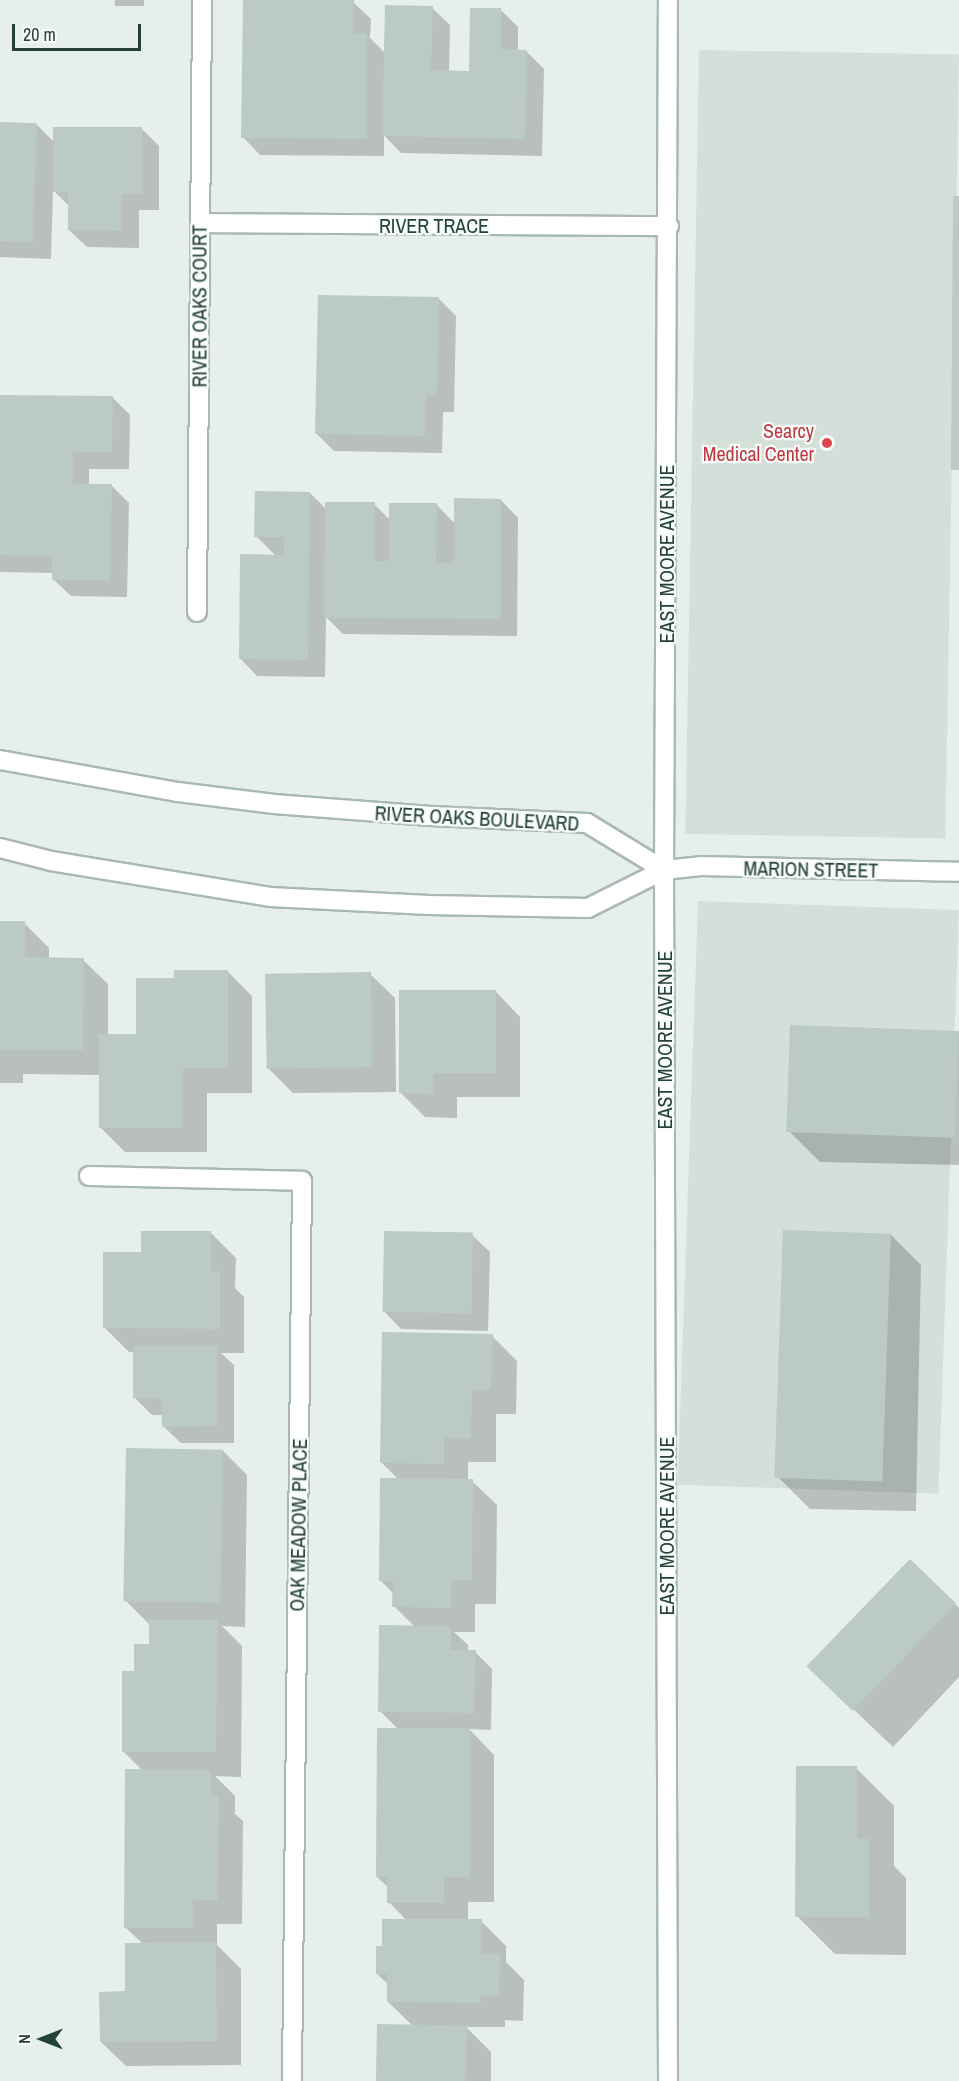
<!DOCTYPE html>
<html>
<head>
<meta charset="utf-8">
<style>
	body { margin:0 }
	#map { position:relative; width:959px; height:2081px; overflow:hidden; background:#e6efeb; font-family:"Archivo Narrow",sans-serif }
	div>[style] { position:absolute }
	.built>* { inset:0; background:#d4dfda; transform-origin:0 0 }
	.shadow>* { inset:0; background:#0003; transform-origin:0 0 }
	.building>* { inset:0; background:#bbcac4; transform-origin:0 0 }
	.roads { filter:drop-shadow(2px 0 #a8b8b2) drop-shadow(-2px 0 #a8b8b2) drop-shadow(0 2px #a8b8b2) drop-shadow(0 -2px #a8b8b2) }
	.minor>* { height:18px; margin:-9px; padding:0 9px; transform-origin:9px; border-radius:9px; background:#fff }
	.dots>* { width:16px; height:16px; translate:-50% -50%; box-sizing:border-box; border:3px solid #f7fbf9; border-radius:50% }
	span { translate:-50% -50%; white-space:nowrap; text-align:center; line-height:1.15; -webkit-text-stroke:4.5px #f7fbf9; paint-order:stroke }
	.street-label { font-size:20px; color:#24423a }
	.health-label { font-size:20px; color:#be3a42 }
	.right { translate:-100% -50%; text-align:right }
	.north { position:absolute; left:12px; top:2009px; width:60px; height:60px; -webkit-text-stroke:4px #f7fbf9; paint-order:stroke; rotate:270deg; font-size:16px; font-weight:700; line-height:24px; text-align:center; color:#24423a }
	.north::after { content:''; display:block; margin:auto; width:21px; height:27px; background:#24423a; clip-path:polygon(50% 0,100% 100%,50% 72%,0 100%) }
	.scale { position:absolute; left:12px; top:24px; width:129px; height:27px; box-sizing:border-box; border:3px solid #24423a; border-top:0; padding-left:8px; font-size:18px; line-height:21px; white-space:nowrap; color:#24423a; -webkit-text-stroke:4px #f7fbf9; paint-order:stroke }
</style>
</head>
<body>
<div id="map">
	<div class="built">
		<i style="left:699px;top:50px;width:260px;height:784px;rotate:1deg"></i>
		<i style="left:698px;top:901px;width:261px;height:584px;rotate:2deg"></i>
	</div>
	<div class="shadow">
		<i style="left:115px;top:0;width:29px;height:6px"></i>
		<i style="clip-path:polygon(353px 2px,371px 19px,370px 38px,386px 54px,432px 8px,450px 25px,449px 72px,470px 72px,501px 10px,518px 27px,518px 51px,526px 51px,544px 69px,542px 156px,401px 153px,384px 135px,384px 156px,260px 155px,243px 137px)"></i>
		<i style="clip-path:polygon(0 123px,36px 124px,55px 143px,142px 129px,159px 146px,159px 210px,139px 210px,139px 248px,87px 247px,69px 230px,70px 207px,53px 190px,51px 259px,0 257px)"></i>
		<i style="clip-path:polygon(439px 299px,456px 316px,454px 412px,443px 412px,442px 453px,334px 451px,317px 434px)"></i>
		<i style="clip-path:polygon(0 397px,113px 398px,130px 415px,129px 469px,89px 469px,89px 485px,111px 485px,129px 503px,127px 597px,71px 596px,53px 579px,53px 573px,0 572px)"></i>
		<i style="clip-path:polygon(310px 493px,327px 510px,374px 504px,390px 520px,437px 505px,455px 524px,501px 500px,518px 518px,517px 636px,343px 634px,326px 617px,325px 677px,257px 676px,240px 658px,276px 556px,256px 536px)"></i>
		<i style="clip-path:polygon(0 923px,24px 923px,49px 948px,49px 959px,83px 960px,108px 984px,108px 1035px,137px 1035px,175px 979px,227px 971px,252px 996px,252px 1093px,207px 1093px,207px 1152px,125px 1152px,100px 1127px,100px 1075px,23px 1074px,23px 1083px,0 1083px)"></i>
		<i style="clip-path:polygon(370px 974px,395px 998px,396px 1092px,293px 1093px,268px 1068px)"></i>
		<i style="clip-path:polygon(496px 992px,520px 1017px,520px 1097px,457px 1097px,457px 1118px,425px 1117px,400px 1092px)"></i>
		<i style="clip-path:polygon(959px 1031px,959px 1165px,820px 1162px,789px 1131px)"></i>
		<i style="clip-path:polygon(211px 1233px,236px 1258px,235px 1288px,244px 1297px,244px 1353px,221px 1353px,234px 1365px,234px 1443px,181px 1443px,163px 1426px,163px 1415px,152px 1415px,135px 1398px,135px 1352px,129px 1352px,104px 1327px,142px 1254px)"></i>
		<i style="clip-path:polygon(890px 1234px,921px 1265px,916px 1511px,810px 1509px,779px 1478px)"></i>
		<i style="clip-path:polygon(472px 1235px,490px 1252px,488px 1331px,401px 1329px,384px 1311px)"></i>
		<i style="clip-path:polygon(492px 1336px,517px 1361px,516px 1414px,496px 1414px,496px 1462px,468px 1462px,468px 1481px,472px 1481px,497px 1505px,496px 1604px,475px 1604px,475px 1632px,454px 1632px,468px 1645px,468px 1652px,475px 1652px,492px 1669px,491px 1730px,469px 1729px,494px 1755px,494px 1902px,468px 1902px,468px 1921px,481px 1921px,506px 1946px,506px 1962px,524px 1980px,523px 2021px,505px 2020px,505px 2027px,466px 2027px,491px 2052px,491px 2081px,377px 2081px,413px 2026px,388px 2002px,388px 1984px,377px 1974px,383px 1947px,407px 1921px,389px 1902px,389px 1888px,377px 1877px,399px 1730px,380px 1711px,415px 1627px,394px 1606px,394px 1594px,380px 1580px,399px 1480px,381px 1462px)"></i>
		<i style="clip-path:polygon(222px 1450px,247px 1475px,245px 1627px,222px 1626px,242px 1646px,241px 1777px,215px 1776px,235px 1796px,235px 1814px,243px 1821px,242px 1924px,217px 1924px,217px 1945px,241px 1969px,241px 2065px,126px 2066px,101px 2042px,127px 1993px,143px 1944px,125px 1927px,143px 1771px,123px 1751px,135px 1673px,150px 1646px,150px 1625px,126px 1601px)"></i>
		<i style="clip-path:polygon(910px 1561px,959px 1608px,959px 1677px,893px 1747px,848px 1704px)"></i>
		<i style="clip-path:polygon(856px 1768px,894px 1806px,894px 1866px,906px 1878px,906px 1955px,835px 1954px,797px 1916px)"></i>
	</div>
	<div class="building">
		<i style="clip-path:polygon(243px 0,354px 0,353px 33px,367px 33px,367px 139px,241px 138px)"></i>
		<i style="clip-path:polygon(385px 5px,433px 6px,431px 70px,469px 71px,470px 8px,501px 8px,501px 49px,527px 50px,525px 139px,382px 136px)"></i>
		<i style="left:0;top:122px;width:37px;height:119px;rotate:2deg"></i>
		<i style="clip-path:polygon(53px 127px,142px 127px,142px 194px,122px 194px,122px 231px,68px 230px,68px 192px,53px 192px)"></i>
		<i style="clip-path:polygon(953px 196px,959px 196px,959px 470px,951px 470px)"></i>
		<i style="clip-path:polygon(318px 295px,439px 297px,437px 396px,426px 395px,425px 436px,315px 434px)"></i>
		<i style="clip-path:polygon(0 395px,113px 396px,112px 452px,73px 452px,73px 484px,112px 484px,110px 580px,52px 580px,52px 556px,0 555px)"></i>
		<i style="clip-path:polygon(255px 491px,310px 492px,308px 660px,239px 659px,240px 554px,284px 555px,284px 537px,254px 537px)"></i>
		<i style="clip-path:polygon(454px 498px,501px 499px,501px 619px,324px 618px,325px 502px,375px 502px,374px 561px,389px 561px,389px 503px,437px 503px,436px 563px,454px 563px)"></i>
		<i style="clip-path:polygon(0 921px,25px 921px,25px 957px,84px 958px,83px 1050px,0 1050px)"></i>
		<i style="clip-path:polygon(174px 970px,228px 970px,228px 1068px,183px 1068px,183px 1128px,99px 1128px,99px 1034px,136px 1034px,136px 978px,174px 978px)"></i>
		<i style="left:371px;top:972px;width:95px;height:106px;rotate:89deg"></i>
		<i style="clip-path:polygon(399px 990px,496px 990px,496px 1073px,433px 1073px,433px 1094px,399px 1093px)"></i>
		<i style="left:790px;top:1025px;width:169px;height:107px;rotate:2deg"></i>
		<i style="left:783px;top:1230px;width:108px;height:248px;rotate:2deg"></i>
		<i style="clip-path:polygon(141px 1231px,211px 1231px,211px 1271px,220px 1271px,220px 1329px,103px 1328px,103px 1252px,141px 1252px)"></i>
		<i style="left:384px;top:1231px;width:89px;height:81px;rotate:1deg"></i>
		<i style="clip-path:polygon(382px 1332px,493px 1334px,491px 1390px,472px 1390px,471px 1438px,444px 1438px,444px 1464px,380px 1463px)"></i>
		<i style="clip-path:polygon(133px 1346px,217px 1346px,217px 1426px,162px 1427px,161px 1398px,133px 1398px)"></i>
		<i style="left:126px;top:1448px;width:97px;height:153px;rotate:1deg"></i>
		<i style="clip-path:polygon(380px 1478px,473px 1479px,472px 1580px,451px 1580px,451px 1608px,392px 1607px,393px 1581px,379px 1581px)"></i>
		<i style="left:910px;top:1559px;width:64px;height:149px;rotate:44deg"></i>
		<i style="clip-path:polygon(149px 1620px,218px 1620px,216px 1752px,122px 1752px,122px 1671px,134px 1671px,134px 1644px,149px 1644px)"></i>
		<i style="clip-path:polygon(379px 1625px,451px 1626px,451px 1650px,476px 1650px,474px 1713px,378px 1712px)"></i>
		<i style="clip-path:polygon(377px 1728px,470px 1728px,470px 1877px,444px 1877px,444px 1903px,387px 1903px,387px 1877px,376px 1877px)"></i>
		<i style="clip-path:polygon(796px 1766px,857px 1766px,857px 1838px,869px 1839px,869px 1917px,795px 1917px)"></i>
		<i style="clip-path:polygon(125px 1769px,211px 1770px,211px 1795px,219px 1795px,218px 1900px,193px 1900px,193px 1928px,124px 1928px)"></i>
		<i style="clip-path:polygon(382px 1919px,482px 1919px,482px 1954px,500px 1954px,499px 1997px,481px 1996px,481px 2003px,387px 2002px,387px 1974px,376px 1974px,376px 1946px,382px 1946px)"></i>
		<i style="clip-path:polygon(216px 1942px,217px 2041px,100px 2042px,99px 1992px,125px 1991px,125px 1943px)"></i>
		<i style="left:377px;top:2024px;width:90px;height:57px;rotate:1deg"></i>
	</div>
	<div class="roads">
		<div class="minor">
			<i style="left:200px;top:223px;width:469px;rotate:0.4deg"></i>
			<i style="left:197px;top:612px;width:612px;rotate:-89.53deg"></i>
			<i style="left:0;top:760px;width:181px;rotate:10.2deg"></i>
			<i style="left:178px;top:792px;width:97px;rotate:7.1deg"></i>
			<i style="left:274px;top:804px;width:157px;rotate:4.4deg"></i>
			<i style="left:431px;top:816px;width:156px;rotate:2.6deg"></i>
			<i style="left:587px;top:823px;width:90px;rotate:31.4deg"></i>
			<i style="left:0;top:848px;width:53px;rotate:14.3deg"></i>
			<i style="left:51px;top:861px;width:222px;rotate:9.3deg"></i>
			<i style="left:270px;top:897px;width:159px;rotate:2.9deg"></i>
			<i style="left:429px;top:905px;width:159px;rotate:1.1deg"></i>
			<i style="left:588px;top:908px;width:85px;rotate:-26.6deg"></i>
			<i style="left:664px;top:870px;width:37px;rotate:-6deg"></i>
			<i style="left:701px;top:866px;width:258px;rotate:1.3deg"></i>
			<i style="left:89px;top:1176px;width:213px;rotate:1.3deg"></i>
			<i style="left:302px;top:1181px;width:900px;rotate:90.64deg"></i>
			<i style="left:668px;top:2081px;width:1211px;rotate:-90.19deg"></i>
			<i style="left:664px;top:870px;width:870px;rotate:-89.74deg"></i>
		</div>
	</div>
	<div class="dots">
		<i style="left:827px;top:443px;background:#e0444e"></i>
	</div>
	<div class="street-label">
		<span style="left:434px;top:225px">RIVER TRACE</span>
		<span style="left:199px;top:306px;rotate:-90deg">RIVER OAKS COURT</span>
		<span style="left:666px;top:554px;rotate:-90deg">EAST MOORE AVENUE</span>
		<span style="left:477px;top:818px;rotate:3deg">RIVER OAKS BOULEVARD</span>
		<span style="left:811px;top:869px;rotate:1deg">MARION STREET</span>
		<span style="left:664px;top:1040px;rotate:-90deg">EAST MOORE AVENUE</span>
		<span style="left:298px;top:1525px;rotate:-89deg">OAK MEADOW PLACE</span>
		<span style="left:666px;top:1526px;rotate:-90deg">EAST MOORE AVENUE</span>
	</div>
	<div class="health-label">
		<span class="right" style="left:814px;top:442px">Searcy<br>Medical Center</span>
	</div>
	<div class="north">N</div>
	<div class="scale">20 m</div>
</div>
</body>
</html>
